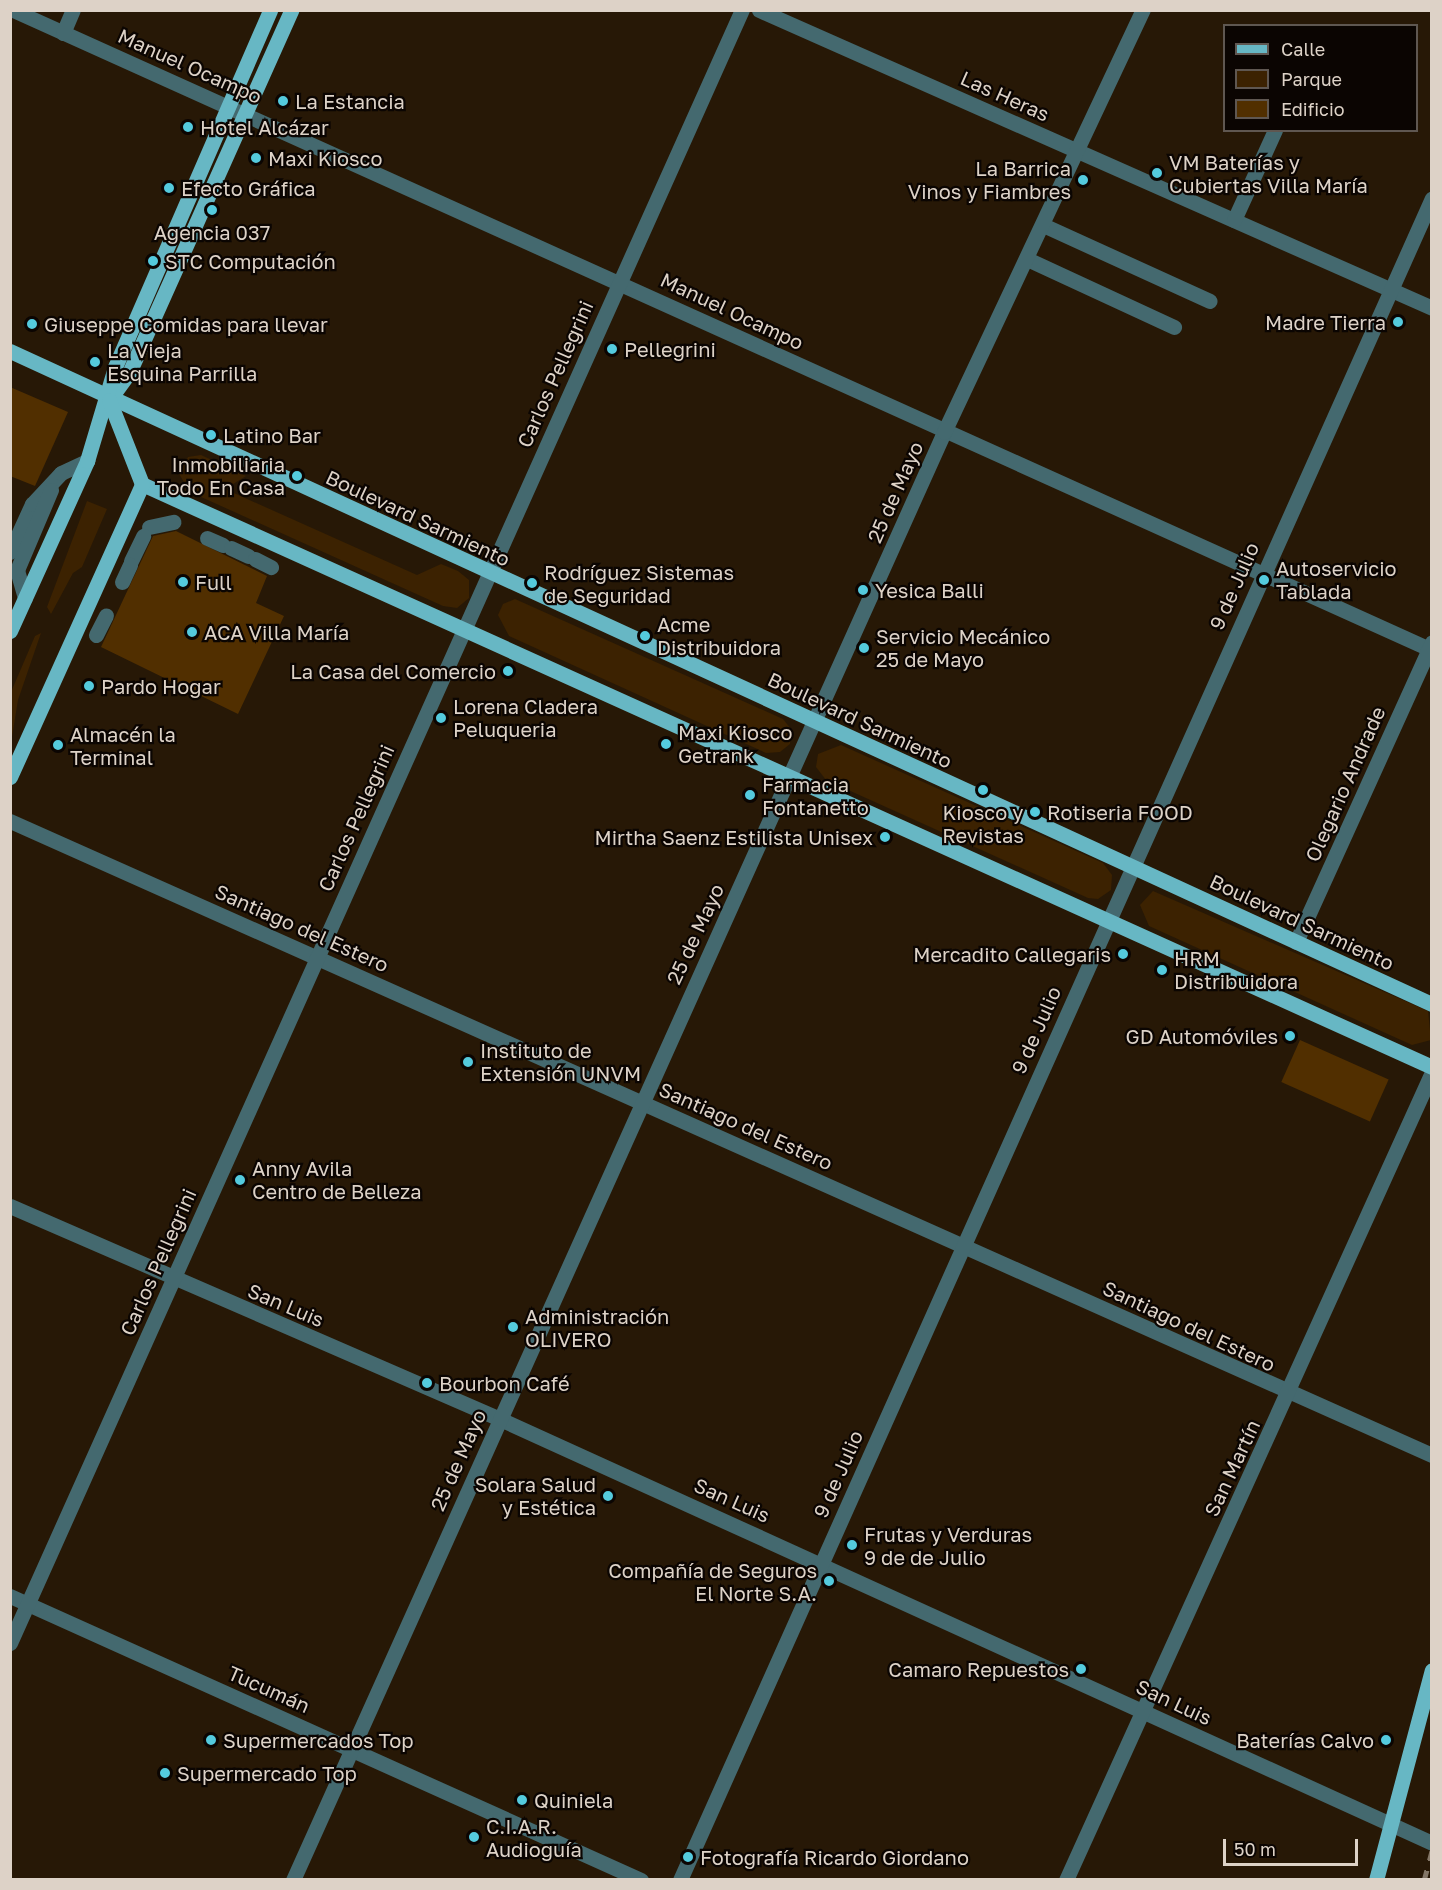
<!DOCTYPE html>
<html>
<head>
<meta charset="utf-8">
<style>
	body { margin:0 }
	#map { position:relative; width:1442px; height:1890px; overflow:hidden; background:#271806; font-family:"Golos Text",sans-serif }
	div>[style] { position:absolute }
	.green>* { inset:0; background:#3c2201 }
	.building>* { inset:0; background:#512f00; transform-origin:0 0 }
	.minor>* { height:15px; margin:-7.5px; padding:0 7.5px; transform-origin:7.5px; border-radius:7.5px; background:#44696f }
	.major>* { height:15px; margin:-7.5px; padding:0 7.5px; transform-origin:7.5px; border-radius:7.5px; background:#67b7c4 }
	.rail>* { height:4.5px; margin-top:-2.25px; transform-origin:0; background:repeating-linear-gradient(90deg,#837667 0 10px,transparent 0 20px) }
	.dots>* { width:16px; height:16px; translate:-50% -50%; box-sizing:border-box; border:3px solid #0b0502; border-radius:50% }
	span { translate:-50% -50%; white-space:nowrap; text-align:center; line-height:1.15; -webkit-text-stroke:4.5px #0b0502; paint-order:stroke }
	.street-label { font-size:20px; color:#ddd2c7 }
	.poi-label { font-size:20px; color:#ddd2c7 }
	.left { translate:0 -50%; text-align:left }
	.right { translate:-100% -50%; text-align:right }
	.frame { position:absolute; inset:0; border:12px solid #ddd2c7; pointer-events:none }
	.legend { position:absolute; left:1223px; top:24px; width:195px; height:108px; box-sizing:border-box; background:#0b0502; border:2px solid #5f5751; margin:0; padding:8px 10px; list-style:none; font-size:18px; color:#ddd2c7 }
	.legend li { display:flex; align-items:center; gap:12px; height:30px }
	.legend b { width:30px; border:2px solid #5f5751 }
	.scale { position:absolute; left:1223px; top:1839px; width:135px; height:27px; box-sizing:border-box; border:3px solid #ddd2c7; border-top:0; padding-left:8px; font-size:18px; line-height:21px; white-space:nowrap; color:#ddd2c7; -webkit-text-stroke:4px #0b0502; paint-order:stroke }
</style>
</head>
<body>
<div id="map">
	<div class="green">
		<i style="clip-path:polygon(188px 457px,201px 455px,246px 476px,225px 489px,417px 575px,441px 564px,458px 571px,469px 580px,469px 598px,457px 608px,443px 606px,190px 492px,179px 474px)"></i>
		<i style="clip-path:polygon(87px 501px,107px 509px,82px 567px,73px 573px,51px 614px,47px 607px)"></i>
		<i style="clip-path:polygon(515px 599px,783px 719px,791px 729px,790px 744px,780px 752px,766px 753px,509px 636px,498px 615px,503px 604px)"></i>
		<i style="clip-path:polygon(41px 633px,18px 700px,11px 743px,11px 692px,35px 636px)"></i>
		<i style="clip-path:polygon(841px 745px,1103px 863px,1112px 875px,1111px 890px,1098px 899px,1088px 898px,826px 780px,816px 767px,818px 754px)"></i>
		<i style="clip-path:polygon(1153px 891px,1428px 1011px,1431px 1040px,1412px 1045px,1149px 926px,1140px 905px)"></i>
	</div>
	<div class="building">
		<i style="clip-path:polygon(10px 387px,68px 412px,35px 486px,10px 476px)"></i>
		<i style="clip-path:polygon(176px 531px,267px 576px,256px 603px,284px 616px,238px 714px,101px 647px,153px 536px)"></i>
		<i style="left:1300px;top:1040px;width:97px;height:46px;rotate:24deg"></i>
	</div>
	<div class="minor">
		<i style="left:13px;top:10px;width:1557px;rotate:24.28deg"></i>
		<i style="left:759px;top:10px;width:736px;rotate:23.88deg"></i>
		<i style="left:63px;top:33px;width:25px;rotate:-67deg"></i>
		<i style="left:1234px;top:220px;width:99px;rotate:-65.5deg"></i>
		<i style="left:1043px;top:225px;width:183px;rotate:24.5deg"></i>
		<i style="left:1027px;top:259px;width:162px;rotate:24.8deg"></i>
		<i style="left:149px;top:527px;width:25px;rotate:-12deg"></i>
		<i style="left:207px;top:538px;width:17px;rotate:24deg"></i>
		<i style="left:231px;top:548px;width:19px;rotate:25deg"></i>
		<i style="left:10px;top:552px;width:53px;rotate:-65.4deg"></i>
		<i style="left:32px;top:504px;width:42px;rotate:-46.9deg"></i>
		<i style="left:61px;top:473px;width:29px;rotate:-25deg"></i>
		<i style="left:255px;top:559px;width:18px;rotate:27deg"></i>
		<i style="left:131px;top:561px;width:28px;rotate:-64deg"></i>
		<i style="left:122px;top:582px;width:19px;rotate:-65deg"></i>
		<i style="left:25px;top:598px;width:29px;rotate:-106deg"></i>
		<i style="left:17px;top:570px;width:87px;rotate:-67deg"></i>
		<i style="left:96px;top:635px;width:22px;rotate:-63deg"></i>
		<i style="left:10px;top:821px;width:1557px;rotate:24.03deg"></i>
		<i style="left:1296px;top:942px;width:329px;rotate:-65.6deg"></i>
		<i style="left:10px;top:1206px;width:534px;rotate:23.49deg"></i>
		<i style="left:500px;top:1419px;width:1024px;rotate:24.46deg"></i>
		<i style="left:10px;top:1596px;width:692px;rotate:24.23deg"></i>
		<i style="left:10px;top:1643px;width:1790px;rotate:-65.86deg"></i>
		<i style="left:293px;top:1880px;width:1588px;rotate:-65.79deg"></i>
		<i style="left:944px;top:432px;width:467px;rotate:-64.8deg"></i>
		<i style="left:680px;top:1880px;width:1842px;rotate:-65.91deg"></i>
		<i style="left:1066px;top:1880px;width:887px;rotate:-65.63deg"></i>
	</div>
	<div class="major">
		<i style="left:10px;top:351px;width:1565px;rotate:24.67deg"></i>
		<i style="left:112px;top:396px;width:29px;rotate:-54deg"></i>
		<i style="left:129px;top:373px;width:398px;rotate:-65.9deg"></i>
		<i style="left:142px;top:484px;width:1416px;rotate:24.32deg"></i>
		<i style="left:10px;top:631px;width:187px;rotate:-65.6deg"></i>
		<i style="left:87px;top:461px;width:98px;rotate:-73.4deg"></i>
		<i style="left:115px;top:367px;width:389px;rotate:-66.5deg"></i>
		<i style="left:10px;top:777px;width:321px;rotate:-65.7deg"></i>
		<i style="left:142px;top:484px;width:90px;rotate:-111.4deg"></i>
		<i style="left:1376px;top:1880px;width:217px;rotate:-75.1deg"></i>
	</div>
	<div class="rail">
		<i style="left:1424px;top:1880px;width:31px;rotate:-75deg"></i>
	</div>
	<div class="dots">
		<i style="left:283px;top:101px;background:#54cadd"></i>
		<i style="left:188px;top:127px;background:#54cadd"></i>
		<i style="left:256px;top:158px;background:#54cadd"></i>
		<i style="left:1157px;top:173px;background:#54cadd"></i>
		<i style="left:1083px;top:180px;background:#54cadd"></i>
		<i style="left:169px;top:188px;background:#54cadd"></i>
		<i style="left:212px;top:210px;background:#54cadd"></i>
		<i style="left:153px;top:261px;background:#54cadd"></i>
		<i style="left:1398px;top:322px;background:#54cadd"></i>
		<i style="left:32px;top:324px;background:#54cadd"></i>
		<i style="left:612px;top:349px;background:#54cadd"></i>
		<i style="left:95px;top:362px;background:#54cadd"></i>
		<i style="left:211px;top:435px;background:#54cadd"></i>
		<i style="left:297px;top:476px;background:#54cadd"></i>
		<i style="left:1264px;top:580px;background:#54cadd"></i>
		<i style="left:183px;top:582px;background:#54cadd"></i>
		<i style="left:532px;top:583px;background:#54cadd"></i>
		<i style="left:863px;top:590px;background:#54cadd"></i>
		<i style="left:192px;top:632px;background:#54cadd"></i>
		<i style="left:645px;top:636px;background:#54cadd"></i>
		<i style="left:864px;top:648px;background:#54cadd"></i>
		<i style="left:508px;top:671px;background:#54cadd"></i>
		<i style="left:89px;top:686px;background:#54cadd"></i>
		<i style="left:441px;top:718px;background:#54cadd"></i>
		<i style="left:666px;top:744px;background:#54cadd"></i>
		<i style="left:58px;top:745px;background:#54cadd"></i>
		<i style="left:983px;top:790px;background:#54cadd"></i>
		<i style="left:750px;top:795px;background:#54cadd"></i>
		<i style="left:1035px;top:812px;background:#54cadd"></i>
		<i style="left:885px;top:837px;background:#54cadd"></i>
		<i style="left:1123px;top:954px;background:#54cadd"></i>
		<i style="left:1162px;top:970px;background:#54cadd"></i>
		<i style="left:1290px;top:1036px;background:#54cadd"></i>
		<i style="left:468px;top:1062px;background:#54cadd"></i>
		<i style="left:240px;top:1180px;background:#54cadd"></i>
		<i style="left:513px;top:1327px;background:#54cadd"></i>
		<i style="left:427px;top:1383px;background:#54cadd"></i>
		<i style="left:608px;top:1496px;background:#54cadd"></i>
		<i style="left:852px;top:1545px;background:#54cadd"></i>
		<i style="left:829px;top:1581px;background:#54cadd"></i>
		<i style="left:1081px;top:1669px;background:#54cadd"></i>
		<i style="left:211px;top:1740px;background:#54cadd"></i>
		<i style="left:1386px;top:1740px;background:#54cadd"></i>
		<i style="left:165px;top:1773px;background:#54cadd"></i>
		<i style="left:522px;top:1800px;background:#54cadd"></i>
		<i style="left:474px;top:1837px;background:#54cadd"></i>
		<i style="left:688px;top:1857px;background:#54cadd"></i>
	</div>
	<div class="street-label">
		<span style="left:190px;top:66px;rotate:24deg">Manuel Ocampo</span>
		<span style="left:1005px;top:96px;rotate:24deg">Las Heras</span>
		<span style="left:732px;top:311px;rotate:25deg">Manuel Ocampo</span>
		<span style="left:555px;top:374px;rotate:-66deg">Carlos Pellegrini</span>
		<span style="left:895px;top:492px;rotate:-66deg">25 de Mayo</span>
		<span style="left:418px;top:518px;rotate:25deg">Boulevard Sarmiento</span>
		<span style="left:1234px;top:586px;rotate:-66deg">9 de Julio</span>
		<span style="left:860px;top:720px;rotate:25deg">Boulevard Sarmiento</span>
		<span style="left:1345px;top:784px;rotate:-66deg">Olegario Andrade</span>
		<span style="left:356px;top:818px;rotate:-66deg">Carlos Pellegrini</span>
		<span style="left:1302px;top:922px;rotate:25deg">Boulevard Sarmiento</span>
		<span style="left:302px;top:928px;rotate:24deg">Santiago del Estero</span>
		<span style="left:695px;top:934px;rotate:-65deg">25 de Mayo</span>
		<span style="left:1036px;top:1030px;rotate:-66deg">9 de Julio</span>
		<span style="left:746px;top:1126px;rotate:24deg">Santiago del Estero</span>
		<span style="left:158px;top:1262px;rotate:-66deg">Carlos Pellegrini</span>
		<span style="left:286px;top:1305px;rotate:23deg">San Luis</span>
		<span style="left:1189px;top:1326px;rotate:25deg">Santiago del Estero</span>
		<span style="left:458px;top:1460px;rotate:-66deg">25 de Mayo</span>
		<span style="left:1232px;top:1468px;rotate:-65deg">San Martín</span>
		<span style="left:838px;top:1474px;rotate:-66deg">9 de Julio</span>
		<span style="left:732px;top:1500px;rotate:24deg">San Luis</span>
		<span style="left:269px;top:1689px;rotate:24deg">Tucumán</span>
		<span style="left:1174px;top:1702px;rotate:25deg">San Luis</span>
	</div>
	<div class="poi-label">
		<span class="left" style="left:295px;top:101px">La Estancia</span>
		<span class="left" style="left:200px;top:127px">Hotel Alcázar</span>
		<span class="left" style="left:268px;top:158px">Maxi Kiosco</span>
		<span class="left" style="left:1169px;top:174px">VM Baterías y<br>Cubiertas Villa María</span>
		<span class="right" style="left:1071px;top:180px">La Barrica<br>Vinos y Fiambres</span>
		<span class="left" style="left:181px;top:188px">Efecto Gráfica</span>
		<span style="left:212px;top:232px">Agencia 037</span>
		<span class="left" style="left:165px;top:261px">STC Computación</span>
		<span class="right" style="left:1386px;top:322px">Madre Tierra</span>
		<span class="left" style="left:44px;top:324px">Giuseppe Comidas para llevar</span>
		<span class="left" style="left:624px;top:349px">Pellegrini</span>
		<span class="left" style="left:107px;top:362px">La Vieja<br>Esquina Parrilla</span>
		<span class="left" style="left:223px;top:435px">Latino Bar</span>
		<span class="right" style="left:285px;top:476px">Inmobiliaria<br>Todo En Casa</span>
		<span class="left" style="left:1276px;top:580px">Autoservicio<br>Tablada</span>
		<span class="left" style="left:544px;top:584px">Rodríguez Sistemas<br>de Seguridad</span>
		<span class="left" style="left:195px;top:582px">Full</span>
		<span class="left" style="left:875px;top:590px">Yesica Balli</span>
		<span class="left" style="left:657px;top:636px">Acme<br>Distribuidora</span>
		<span class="left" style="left:204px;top:632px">ACA Villa María</span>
		<span class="left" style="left:876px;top:648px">Servicio Mecánico<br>25 de Mayo</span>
		<span class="right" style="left:496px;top:671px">La Casa del Comercio</span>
		<span class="left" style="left:101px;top:686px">Pardo Hogar</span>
		<span class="left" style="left:453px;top:718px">Lorena Cladera<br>Peluqueria</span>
		<span class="left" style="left:678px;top:744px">Maxi Kiosco<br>Getrank</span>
		<span class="left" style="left:70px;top:746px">Almacén la<br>Terminal</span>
		<span class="left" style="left:762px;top:796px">Farmacia<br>Fontanetto</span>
		<span style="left:983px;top:824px">Kiosco y<br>Revistas</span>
		<span class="left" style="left:1047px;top:812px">Rotiseria FOOD</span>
		<span class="right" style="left:873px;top:837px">Mirtha Saenz Estilista Unisex</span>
		<span class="right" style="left:1111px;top:954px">Mercadito Callegaris</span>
		<span class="left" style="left:1174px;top:970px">HRM<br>Distribuidora</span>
		<span class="right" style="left:1278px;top:1036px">GD Automóviles</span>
		<span class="left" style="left:480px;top:1062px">Instituto de<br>Extensión UNVM</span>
		<span class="left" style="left:252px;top:1180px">Anny Avila<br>Centro de Belleza</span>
		<span class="left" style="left:525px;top:1328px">Administración<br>OLIVERO</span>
		<span class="left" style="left:439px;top:1383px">Bourbon Café</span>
		<span class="right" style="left:596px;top:1496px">Solara Salud<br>y Estética</span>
		<span class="left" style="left:864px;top:1546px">Frutas y Verduras<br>9 de de Julio</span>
		<span class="right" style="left:817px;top:1582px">Compañía de Seguros<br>El Norte S.A.</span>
		<span class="right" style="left:1069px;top:1669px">Camaro Repuestos</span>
		<span class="left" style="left:223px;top:1740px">Supermercados Top</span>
		<span class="right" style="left:1374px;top:1740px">Baterías Calvo</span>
		<span class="left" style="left:177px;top:1773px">Supermercado Top</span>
		<span class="left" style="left:534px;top:1800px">Quiniela</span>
		<span class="left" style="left:486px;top:1838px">C.I.A.R.<br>Audioguía</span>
		<span class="left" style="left:700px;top:1857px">Fotografía Ricardo Giordano</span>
	</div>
	<div class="frame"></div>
	<ul class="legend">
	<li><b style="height:8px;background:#67b7c4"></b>Calle</li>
	<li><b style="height:16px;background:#3c2201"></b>Parque</li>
	<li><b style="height:16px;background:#512f00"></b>Edificio</li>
	</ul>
	<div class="scale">50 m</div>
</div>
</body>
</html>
